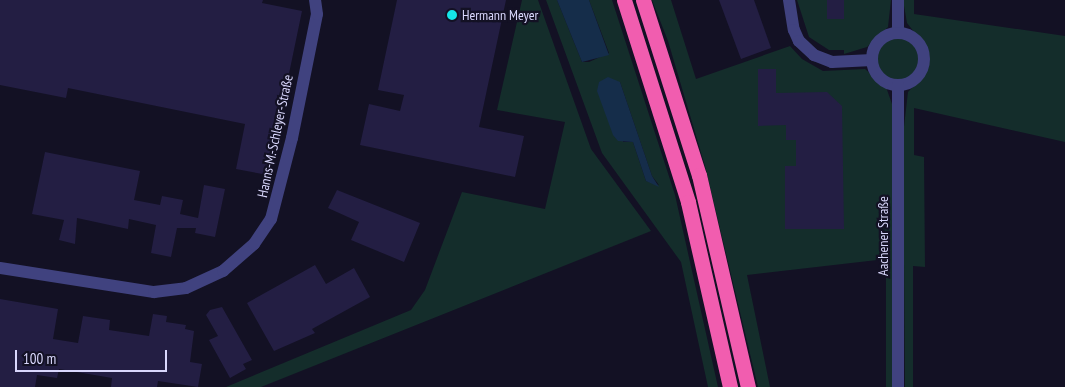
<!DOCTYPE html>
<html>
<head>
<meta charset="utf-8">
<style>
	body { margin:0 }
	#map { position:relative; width:1065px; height:387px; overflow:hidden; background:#131124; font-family:"PT Sans Narrow",sans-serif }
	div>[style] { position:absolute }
	.green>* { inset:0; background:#142d2b }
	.round { border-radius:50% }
	.water>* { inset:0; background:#152d4a }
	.building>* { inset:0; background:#231e43; transform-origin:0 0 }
	.minor>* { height:12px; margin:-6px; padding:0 6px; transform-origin:6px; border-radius:6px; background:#40427f }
	.minor>.ring { margin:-6px; padding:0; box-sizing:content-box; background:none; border:12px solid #40427f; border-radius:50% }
	.highway>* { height:15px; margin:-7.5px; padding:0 7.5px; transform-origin:7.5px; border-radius:7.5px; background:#f15daf }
	.dots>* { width:14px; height:14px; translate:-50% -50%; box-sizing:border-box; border:2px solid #131124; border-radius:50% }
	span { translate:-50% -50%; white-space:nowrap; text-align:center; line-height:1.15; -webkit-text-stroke:4.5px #131124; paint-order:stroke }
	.poi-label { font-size:14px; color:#d9d7fc }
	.left { translate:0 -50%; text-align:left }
	.street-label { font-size:14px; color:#d9d7fc }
	.scale { position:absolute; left:15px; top:350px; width:152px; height:22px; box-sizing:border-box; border:2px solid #d9d7fc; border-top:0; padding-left:6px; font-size:15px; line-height:18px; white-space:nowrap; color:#d9d7fc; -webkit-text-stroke:4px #131124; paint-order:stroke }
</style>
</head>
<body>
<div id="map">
	<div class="green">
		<i style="clip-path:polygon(522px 0,538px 0,591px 149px,651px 231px,261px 387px,226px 387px,411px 310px,425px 290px,462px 192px,545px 209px,565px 122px,497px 110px)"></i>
		<i style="clip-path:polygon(evenodd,546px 0,557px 0,582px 62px,589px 62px,609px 53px,589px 0,612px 0,675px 195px,718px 387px,708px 387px,681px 262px,602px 153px,546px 0,620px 82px,652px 176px,659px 185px,646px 181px,633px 142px,623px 142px,620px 82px)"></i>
		<i style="clip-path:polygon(652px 0,671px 0,696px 79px,790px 46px,802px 59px,823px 71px,865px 69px,886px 87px,892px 104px,893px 387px,886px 387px,886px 259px,747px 275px,770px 387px,758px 387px,705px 166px,668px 41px)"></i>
		<i style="clip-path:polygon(797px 0,891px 0,888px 27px,867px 47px,844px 54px,844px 50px,829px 50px,809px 37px)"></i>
		<i style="clip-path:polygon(903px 0,914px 0,914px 14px,1065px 36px,1065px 142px,914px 108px,914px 155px,924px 157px,925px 267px,913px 266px,913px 387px,905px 387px,903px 135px,908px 92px,924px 75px,929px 62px,926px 47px,907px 23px)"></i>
		<i class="round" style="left:875px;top:36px;width:46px;height:46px"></i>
	</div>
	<div class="water">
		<i style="clip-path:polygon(557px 0,589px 0,609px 55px,582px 62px)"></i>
		<i style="clip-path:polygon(608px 77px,620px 82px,652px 176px,659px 187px,646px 181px,633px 142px,618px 141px,613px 135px,597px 91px,599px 82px)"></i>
	</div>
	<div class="building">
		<i style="clip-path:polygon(0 0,263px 0,262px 3px,302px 11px,268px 175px,236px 169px,245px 124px,68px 88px,66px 98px,0 85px)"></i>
		<i style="clip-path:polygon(397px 0,506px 0,479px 127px,524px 136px,515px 177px,360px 145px,369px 104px,400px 111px,404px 95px,378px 90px)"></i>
		<i style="clip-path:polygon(719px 0,754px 0,771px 48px,741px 59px)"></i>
		<i style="left:827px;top:0;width:17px;height:19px"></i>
		<i style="clip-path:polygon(758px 69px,776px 69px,776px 93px,827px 92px,842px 106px,844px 229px,785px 229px,785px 166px,796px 166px,796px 140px,786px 140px,786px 125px,758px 126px)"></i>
		<i style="clip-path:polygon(45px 152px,140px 171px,134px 200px,160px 205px,162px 196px,183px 200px,180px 214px,198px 218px,204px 185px,225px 189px,215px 237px,195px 233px,196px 228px,177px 228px,171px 257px,151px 253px,156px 225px,129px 219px,128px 229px,77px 218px,75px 244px,59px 240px,64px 220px,32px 214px)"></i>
		<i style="clip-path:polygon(337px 190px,420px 223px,404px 262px,351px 240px,359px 222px,328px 208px)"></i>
		<i style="clip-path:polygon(315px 265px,326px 284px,354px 268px,370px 297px,312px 329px,315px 333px,274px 351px,247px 303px)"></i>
		<i style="clip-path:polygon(0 299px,58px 309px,53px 339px,78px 343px,83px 316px,110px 320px,109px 330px,149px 336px,153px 314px,167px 316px,166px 322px,186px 325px,185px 329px,194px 331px,190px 362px,202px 364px,198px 387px,158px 381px,157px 387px,111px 387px,112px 378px,59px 369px,57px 378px,37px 375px,35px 387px,0 387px)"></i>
		<i style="clip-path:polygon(222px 307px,252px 360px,243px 364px,246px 369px,230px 378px,209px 340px,218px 336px,206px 315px,210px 310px)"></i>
	</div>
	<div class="minor">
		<i style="left:789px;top:0;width:30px;rotate:81deg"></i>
		<i style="left:794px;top:30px;width:12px;rotate:66deg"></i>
		<i style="left:799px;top:41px;width:21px;rotate:43deg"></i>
		<i style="left:814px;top:55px;width:19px;rotate:21deg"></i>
		<i style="left:832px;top:62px;width:40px;rotate:-2.9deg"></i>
		<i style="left:898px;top:0;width:33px;rotate:90deg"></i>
		<i class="ring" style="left:872px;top:33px;width:40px;height:40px"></i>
		<i style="left:898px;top:85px;width:302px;rotate:90deg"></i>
		<i style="left:0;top:268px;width:156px;rotate:8.9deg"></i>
		<i style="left:154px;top:292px;width:32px;rotate:-7deg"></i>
		<i style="left:186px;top:288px;width:41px;rotate:-24.7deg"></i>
		<i style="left:223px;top:271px;width:41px;rotate:-41.1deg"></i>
		<i style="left:254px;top:244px;width:30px;rotate:-56deg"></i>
		<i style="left:271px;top:219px;width:84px;rotate:-75.5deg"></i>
		<i style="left:292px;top:138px;width:126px;rotate:-78.6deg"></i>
		<i style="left:317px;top:14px;width:14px;rotate:-98deg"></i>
	</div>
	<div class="highway">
		<i style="left:624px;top:0;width:212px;rotate:72.4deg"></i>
		<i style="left:688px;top:202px;width:190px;rotate:77.2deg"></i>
		<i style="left:643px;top:0;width:184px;rotate:72.3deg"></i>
		<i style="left:699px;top:175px;width:218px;rotate:77deg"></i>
	</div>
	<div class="dots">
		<i style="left:452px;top:15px;background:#15e5ea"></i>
	</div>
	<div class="poi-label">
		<span class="left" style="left:462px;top:15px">Hermann Meyer</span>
	</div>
	<div class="street-label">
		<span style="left:275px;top:136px;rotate:-78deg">Hanns-M.-Schleyer-Straße</span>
		<span style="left:883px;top:236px;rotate:-90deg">Aachener Straße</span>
	</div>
	<div class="scale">100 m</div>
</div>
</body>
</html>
